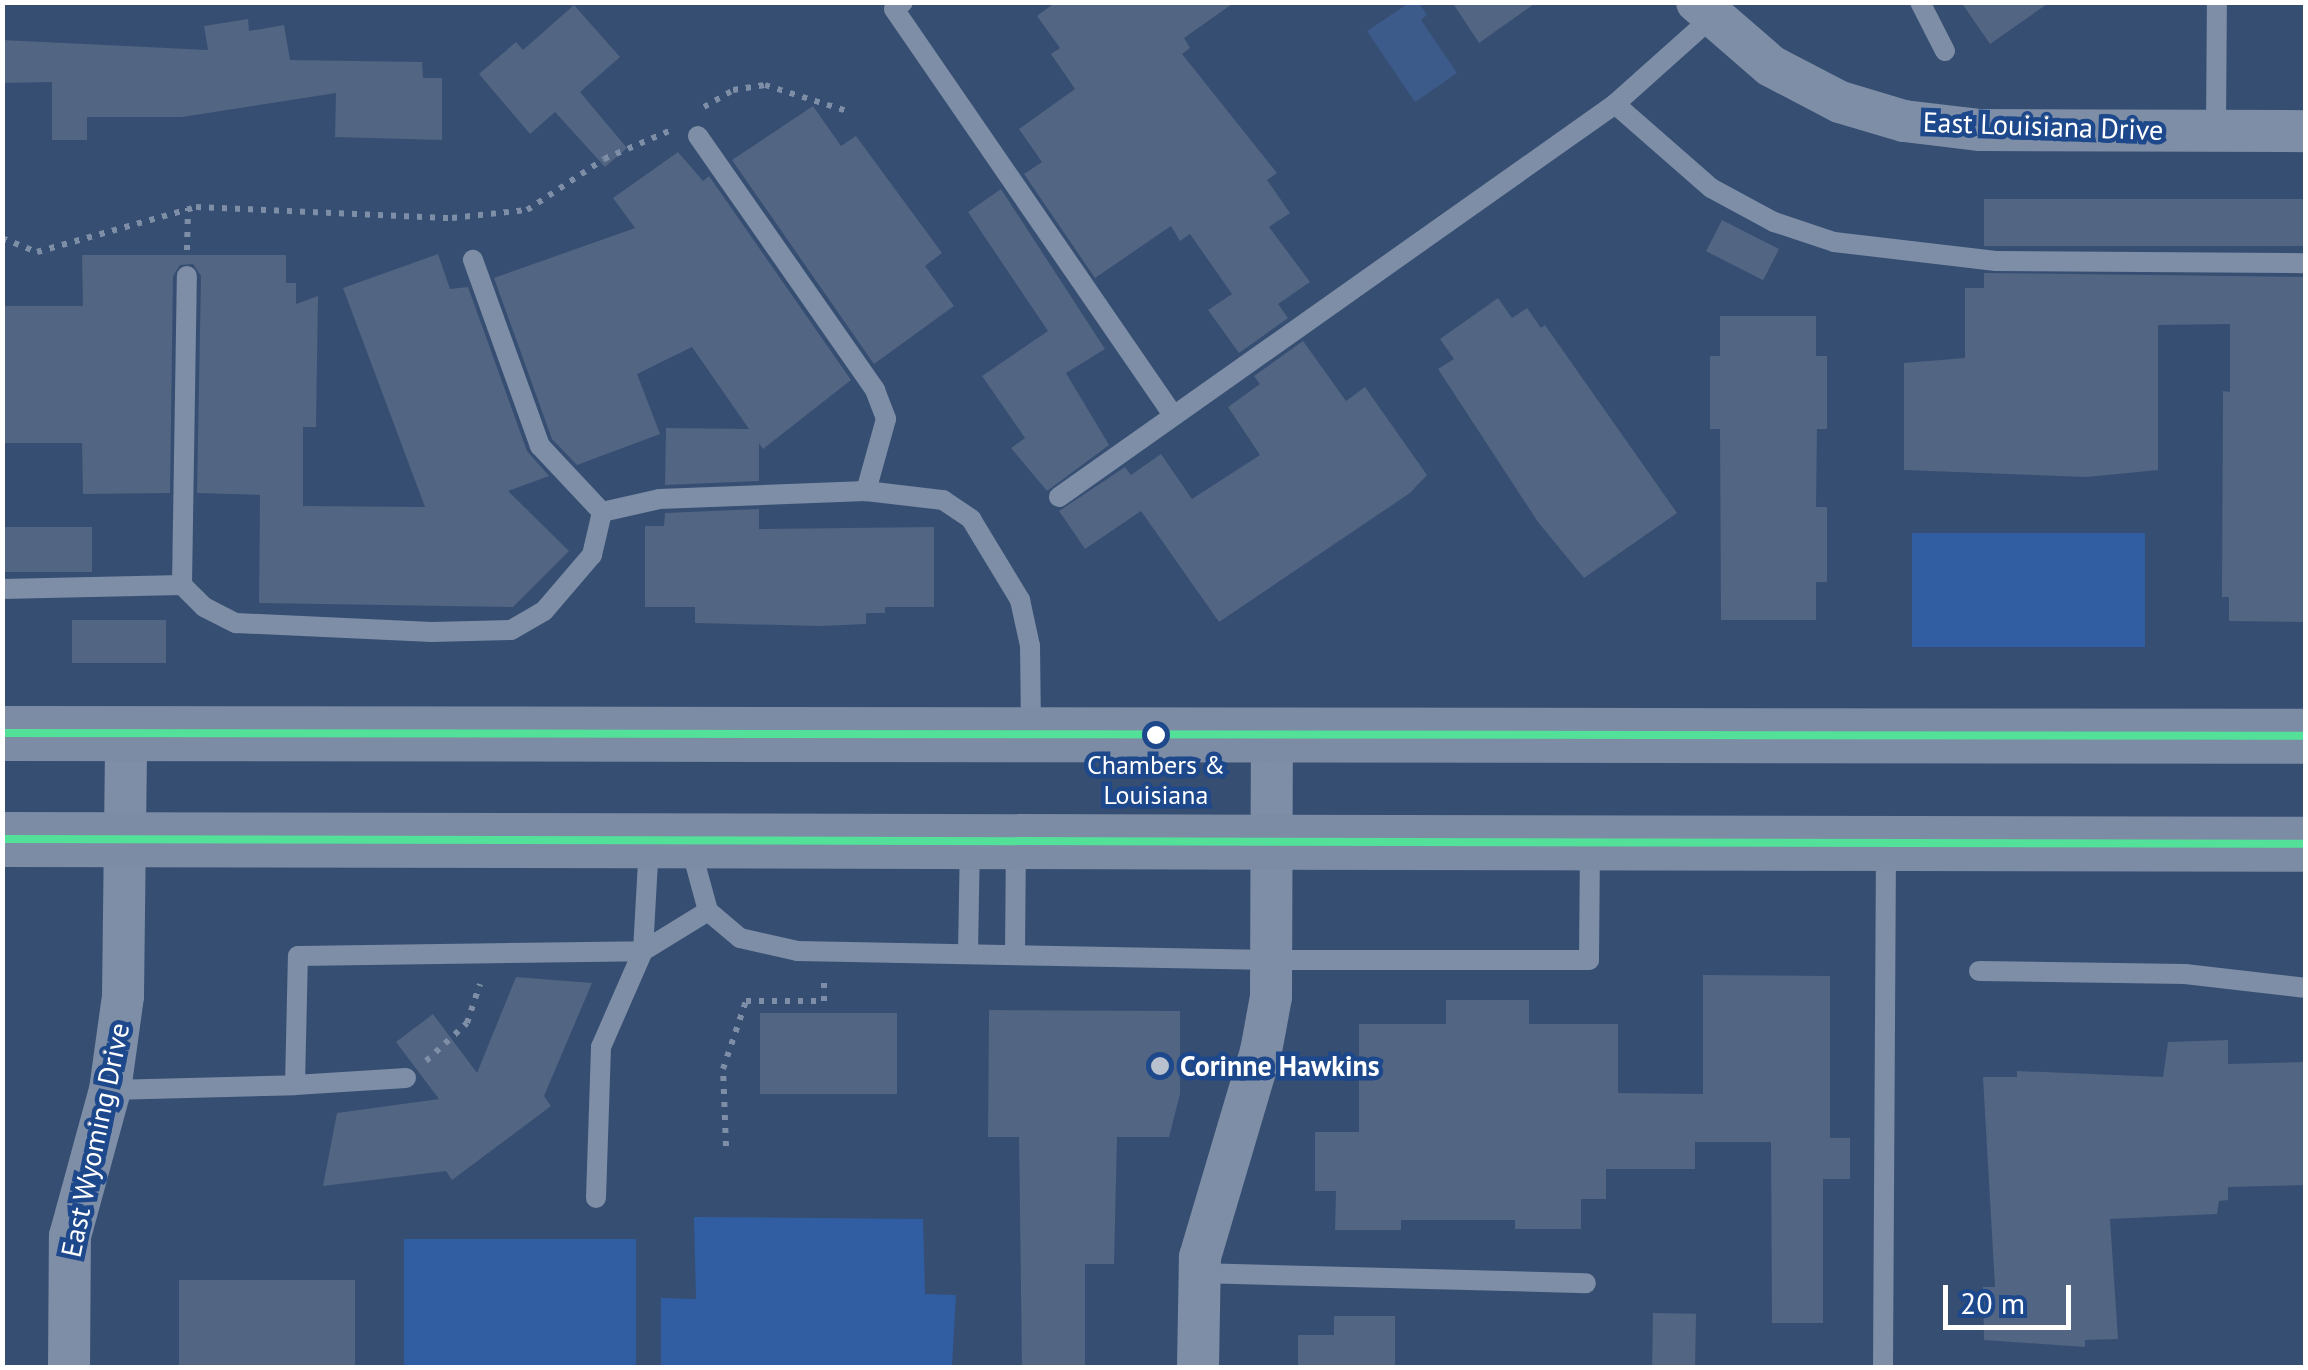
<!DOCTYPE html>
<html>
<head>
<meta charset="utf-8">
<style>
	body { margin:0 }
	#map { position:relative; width:2308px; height:1370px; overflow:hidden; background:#364e72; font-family:"PT Sans",sans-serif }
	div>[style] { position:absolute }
	.green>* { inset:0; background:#315ea2; transform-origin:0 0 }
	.water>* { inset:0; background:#3c5b8b }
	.building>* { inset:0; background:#526582; transform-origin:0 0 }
	.path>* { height:6px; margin-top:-3px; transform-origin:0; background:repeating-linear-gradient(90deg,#7d8ea6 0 5px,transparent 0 13px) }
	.service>* { height:20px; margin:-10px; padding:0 10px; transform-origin:10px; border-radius:10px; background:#7d8ea6 }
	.minor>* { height:42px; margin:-21px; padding:0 21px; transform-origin:21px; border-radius:21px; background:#7d8ea6 }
	.primary>* { height:55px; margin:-27.5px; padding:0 27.5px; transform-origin:27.5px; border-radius:27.5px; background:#7c8ca5 }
	.bus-1>* { height:8px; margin:-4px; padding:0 4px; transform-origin:4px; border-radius:4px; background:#53e098 }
	.dots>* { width:28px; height:28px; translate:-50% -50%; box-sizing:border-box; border:5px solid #1d488b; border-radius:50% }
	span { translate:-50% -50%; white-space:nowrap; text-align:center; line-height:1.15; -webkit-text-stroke:9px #1d488b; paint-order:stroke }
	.bus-label { font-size:26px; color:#fff }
	.street-label { font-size:28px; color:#fff }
	.poi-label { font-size:28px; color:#fff; font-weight:700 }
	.left { translate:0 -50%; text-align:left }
	.frame { position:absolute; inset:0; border:5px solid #fff; pointer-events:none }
	.scale { position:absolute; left:1943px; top:1285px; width:128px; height:45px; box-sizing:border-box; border:5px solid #fff; border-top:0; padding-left:12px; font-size:30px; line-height:35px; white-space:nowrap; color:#fff; -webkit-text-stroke:8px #1d488b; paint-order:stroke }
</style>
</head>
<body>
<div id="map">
	<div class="green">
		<i style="left:1912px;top:533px;width:233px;height:114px"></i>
		<i style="clip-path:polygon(694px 1217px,923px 1219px,925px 1294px,956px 1295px,952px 1367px,661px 1367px,661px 1298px,696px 1299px)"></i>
		<i style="left:404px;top:1239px;width:232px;height:128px"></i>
	</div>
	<div class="water">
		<i style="clip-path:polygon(1409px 3px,1419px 3px,1427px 15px,1421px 20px,1457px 73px,1415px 102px,1367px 31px)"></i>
	</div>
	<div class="building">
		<i style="clip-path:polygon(1056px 2px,1235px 2px,1184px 38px,1190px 48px,1182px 54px,1277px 173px,1267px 180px,1290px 213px,1269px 227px,1310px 282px,1278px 304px,1288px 318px,1239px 353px,1208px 310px,1232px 294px,1190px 234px,1180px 241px,1171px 226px,1095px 278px,1024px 174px,1042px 162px,1019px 129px,1075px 89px,1051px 54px,1060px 48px,1037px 16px)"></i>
		<i style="clip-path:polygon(1452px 2px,1537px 2px,1479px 43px)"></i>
		<i style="clip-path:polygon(1961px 2px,2050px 2px,1990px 44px)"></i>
		<i style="clip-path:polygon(574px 5px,620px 57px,580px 92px,627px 148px,605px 167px,555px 112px,530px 134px,479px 74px,516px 42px,523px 50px)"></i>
		<i style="clip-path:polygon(248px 19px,249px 31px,284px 25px,290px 60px,422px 62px,423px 78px,442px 78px,442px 140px,335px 137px,336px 93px,182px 117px,87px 117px,87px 140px,52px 140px,52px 82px,2px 83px,2px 40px,208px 50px,204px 26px)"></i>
		<i style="clip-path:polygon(813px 106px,841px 146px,856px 136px,942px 253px,925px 266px,954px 306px,874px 364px,732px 160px)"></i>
		<i style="clip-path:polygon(678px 152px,703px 181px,709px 176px,851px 380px,763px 449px,759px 443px,759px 481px,665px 485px,666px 428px,749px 429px,692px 347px,637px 374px,660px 434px,577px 465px,552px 439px,494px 278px,635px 228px,613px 198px)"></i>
		<i style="clip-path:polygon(1001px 189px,1105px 349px,1066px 373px,1109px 445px,1047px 491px,1011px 448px,1025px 438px,982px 376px,1048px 331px,968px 212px)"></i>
		<i style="left:1984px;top:199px;width:322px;height:47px"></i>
		<i style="left:1722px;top:220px;width:64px;height:35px;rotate:27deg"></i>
		<i style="clip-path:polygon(438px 254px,450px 289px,468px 287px,527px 451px,549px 476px,508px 491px,569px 551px,513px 607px,259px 603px,260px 495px,197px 493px,201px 276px,193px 264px,180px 265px,173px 276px,170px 493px,83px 494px,82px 443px,2px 443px,2px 306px,83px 306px,82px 255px,286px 255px,286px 283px,296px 283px,296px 304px,318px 296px,316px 427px,303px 427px,303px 506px,425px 507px,343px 288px)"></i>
		<i style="clip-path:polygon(1984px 273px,2306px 277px,2306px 622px,2229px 621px,2229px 597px,2222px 597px,2223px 391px,2230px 392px,2230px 324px,2158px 325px,2158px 470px,2087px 477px,1904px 470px,1904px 363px,1965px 358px,1965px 288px,1984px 288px)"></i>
		<i style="clip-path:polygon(1498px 298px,1512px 318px,1527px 308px,1541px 328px,1545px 325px,1677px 513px,1584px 578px,1538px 522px,1438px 369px,1454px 359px,1440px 339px)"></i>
		<i style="clip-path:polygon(1720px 316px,1816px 316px,1816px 356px,1827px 356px,1827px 429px,1817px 429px,1816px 507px,1827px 507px,1827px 582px,1816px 582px,1816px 620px,1721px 620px,1720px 429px,1710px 429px,1710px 356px,1720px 356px)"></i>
		<i style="clip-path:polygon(1303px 341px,1346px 401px,1365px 387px,1427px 475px,1410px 493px,1219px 622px,1141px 511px,1085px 549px,1059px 511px,1125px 467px,1131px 475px,1161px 454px,1192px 499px,1260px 455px,1228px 407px,1260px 384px,1254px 376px)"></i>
		<i style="clip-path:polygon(759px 509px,759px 529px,934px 527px,934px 607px,885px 607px,885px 613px,866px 613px,866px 624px,820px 626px,695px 623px,695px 607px,645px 607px,645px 526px,664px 526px,665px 513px)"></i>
		<i style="left:2px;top:527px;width:90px;height:45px"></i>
		<i style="left:72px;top:620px;width:94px;height:43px"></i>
		<i style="clip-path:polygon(1703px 975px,1830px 976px,1830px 1138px,1850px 1138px,1850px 1179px,1823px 1179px,1823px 1323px,1772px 1323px,1771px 1142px,1695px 1142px,1695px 1169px,1606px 1169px,1606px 1199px,1581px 1199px,1581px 1229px,1515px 1229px,1515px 1220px,1401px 1220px,1401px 1230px,1335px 1230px,1336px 1191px,1315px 1191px,1315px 1132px,1359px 1132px,1359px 1024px,1446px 1024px,1446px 1000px,1529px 1000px,1529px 1024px,1618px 1024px,1618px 1093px,1703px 1094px)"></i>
		<i style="clip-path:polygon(516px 977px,592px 983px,544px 1096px,551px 1106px,452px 1180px,446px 1171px,323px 1186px,337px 1113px,439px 1099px,396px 1042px,433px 1014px,477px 1073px)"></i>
		<i style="clip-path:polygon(989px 1010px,1180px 1011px,1180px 1094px,1169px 1137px,1117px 1137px,1114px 1264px,1085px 1264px,1085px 1368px,1022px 1368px,1019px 1137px,988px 1137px)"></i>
		<i style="left:760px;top:1013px;width:137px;height:81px"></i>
		<i style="clip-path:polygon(2228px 1040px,2228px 1064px,2306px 1062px,2306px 1185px,2228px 1187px,2228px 1200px,2219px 1201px,2217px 1214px,2110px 1219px,2118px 1339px,2085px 1340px,2085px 1347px,1984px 1340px,1983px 1287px,1995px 1287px,1983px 1077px,2017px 1077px,2017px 1071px,2163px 1077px,2168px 1042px)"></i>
		<i style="left:355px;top:1280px;width:88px;height:176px;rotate:90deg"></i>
		<i style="left:1653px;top:1313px;width:43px;height:55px;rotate:1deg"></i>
		<i style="clip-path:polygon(1334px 1316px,1395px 1316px,1395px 1368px,1298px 1368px,1298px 1335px,1334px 1335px)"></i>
	</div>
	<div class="path">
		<i style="left:704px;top:107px;width:34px;rotate:-30deg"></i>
		<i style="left:733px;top:90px;width:32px;rotate:-9deg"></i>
		<i style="left:765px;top:85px;width:86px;rotate:17.6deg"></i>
		<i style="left:2px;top:238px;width:38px;rotate:22deg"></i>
		<i style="left:37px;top:252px;width:165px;rotate:-15.8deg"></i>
		<i style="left:196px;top:207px;width:256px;rotate:2.5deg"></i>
		<i style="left:452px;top:218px;width:75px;rotate:-6.1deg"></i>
		<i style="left:527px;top:210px;width:92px;rotate:-33.5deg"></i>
		<i style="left:604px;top:159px;width:71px;rotate:-23.3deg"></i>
		<i style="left:187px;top:250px;width:42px;rotate:-88.6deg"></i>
		<i style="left:426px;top:1061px;width:56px;rotate:-42.8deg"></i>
		<i style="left:467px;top:1023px;width:41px;rotate:-71.6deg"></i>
		<i style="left:726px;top:1146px;width:77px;rotate:-92.2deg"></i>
		<i style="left:723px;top:1069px;width:72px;rotate:-71.3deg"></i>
		<i style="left:746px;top:1001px;width:78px"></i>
		<i style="left:824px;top:1001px;width:20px;rotate:-90deg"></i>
	</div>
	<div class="service">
		<i style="left:903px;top:2px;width:11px;rotate:142deg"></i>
		<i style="left:894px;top:9px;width:491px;rotate:55.5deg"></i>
		<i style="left:1920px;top:2px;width:55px;rotate:63deg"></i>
		<i style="left:1615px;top:104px;width:128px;rotate:41.2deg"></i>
		<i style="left:1711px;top:188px;width:72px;rotate:28.4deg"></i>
		<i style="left:1774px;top:222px;width:63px;rotate:18.4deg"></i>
		<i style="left:1834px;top:242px;width:163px;rotate:6.7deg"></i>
		<i style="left:1996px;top:261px;width:310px;rotate:0.4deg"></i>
		<i style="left:2216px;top:130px;width:128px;rotate:-89.6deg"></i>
		<i style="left:698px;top:136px;width:310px;rotate:55.1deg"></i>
		<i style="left:875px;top:390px;width:31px;rotate:69deg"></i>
		<i style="left:886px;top:419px;width:75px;rotate:105.5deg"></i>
		<i style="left:1059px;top:497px;width:681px;rotate:-35.25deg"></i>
		<i style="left:1615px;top:104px;width:127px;rotate:-41.8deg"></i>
		<i style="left:602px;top:512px;width:58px;rotate:-12.8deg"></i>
		<i style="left:659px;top:499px;width:207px;rotate:-2.2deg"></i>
		<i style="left:866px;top:491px;width:78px;rotate:6.7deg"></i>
		<i style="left:943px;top:500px;width:34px;rotate:34deg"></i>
		<i style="left:971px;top:519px;width:95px;rotate:58.8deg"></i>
		<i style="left:1020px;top:600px;width:47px;rotate:77.7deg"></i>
		<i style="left:1030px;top:646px;width:88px;rotate:89.3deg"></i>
		<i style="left:182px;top:585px;width:309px;rotate:-89.1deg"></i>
		<i style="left:2px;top:589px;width:180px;rotate:-1.3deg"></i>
		<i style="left:182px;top:585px;width:31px;rotate:45deg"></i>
		<i style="left:204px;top:607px;width:36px;rotate:27deg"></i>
		<i style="left:236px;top:623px;width:196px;rotate:2.6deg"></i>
		<i style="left:432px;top:632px;width:79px;rotate:-1.5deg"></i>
		<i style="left:511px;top:630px;width:38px;rotate:-30deg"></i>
		<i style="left:544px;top:611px;width:74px;rotate:-49.4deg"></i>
		<i style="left:592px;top:555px;width:44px;rotate:-76.9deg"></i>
		<i style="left:602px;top:512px;width:91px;rotate:-133.2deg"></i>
		<i style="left:540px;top:446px;width:198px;rotate:-109.8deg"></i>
		<i style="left:689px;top:841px;width:73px;rotate:74.8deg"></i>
		<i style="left:708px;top:911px;width:42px;rotate:40.2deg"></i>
		<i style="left:740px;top:938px;width:58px;rotate:12.8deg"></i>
		<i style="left:797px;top:951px;width:476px;rotate:1.1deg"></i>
		<i style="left:1273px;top:960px;width:316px"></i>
		<i style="left:1589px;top:960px;width:117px;rotate:-89.5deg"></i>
		<i style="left:968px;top:953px;width:110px;rotate:-89deg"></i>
		<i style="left:1015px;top:953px;width:108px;rotate:-89.5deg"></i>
		<i style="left:1979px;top:971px;width:206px;rotate:0.8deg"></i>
		<i style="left:2185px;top:974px;width:122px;rotate:6.6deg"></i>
		<i style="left:406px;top:1078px;width:111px;rotate:176.4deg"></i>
		<i style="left:295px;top:1085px;width:129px;rotate:-88.7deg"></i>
		<i style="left:298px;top:956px;width:345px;rotate:-0.8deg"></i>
		<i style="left:643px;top:951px;width:76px;rotate:-31.6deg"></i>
		<i style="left:110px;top:1090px;width:185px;rotate:-1.5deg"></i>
		<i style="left:596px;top:1198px;width:151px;rotate:-88.1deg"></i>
		<i style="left:601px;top:1047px;width:105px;rotate:-66.4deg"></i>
		<i style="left:643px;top:951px;width:109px;rotate:-86.8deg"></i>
		<i style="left:1198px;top:1273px;width:388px;rotate:1.5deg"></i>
		<i style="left:1883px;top:1368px;width:524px;rotate:-89.67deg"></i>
	</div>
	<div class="minor">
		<i style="left:1697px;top:2px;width:98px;rotate:40.9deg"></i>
		<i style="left:1771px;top:66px;width:78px;rotate:27.6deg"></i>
		<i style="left:1840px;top:102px;width:67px;rotate:16.5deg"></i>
		<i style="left:1904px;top:121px;width:77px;rotate:6.8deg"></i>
		<i style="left:1980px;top:130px;width:326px;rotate:0.2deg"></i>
		<i style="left:69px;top:1368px;width:132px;rotate:-89.6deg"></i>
		<i style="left:70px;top:1236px;width:151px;rotate:-74.7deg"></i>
		<i style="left:110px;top:1090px;width:95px;rotate:-82.1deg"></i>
		<i style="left:123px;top:996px;width:263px;rotate:-89.3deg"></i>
		<i style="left:1198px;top:1368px;width:111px;rotate:-89deg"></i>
		<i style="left:1200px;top:1257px;width:215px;rotate:-73.5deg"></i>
		<i style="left:1261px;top:1051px;width:55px;rotate:-79.5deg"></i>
		<i style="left:1271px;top:997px;width:261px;rotate:-89.8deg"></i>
	</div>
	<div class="primary">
		<i style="left:2px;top:733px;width:2304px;rotate:0.07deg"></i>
		<i style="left:2px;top:839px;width:2304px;rotate:0.12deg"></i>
	</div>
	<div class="bus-1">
		<i style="left:2px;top:733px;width:2304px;rotate:0.07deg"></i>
		<i style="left:2px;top:839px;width:2304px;rotate:0.12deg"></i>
	</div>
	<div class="dots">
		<i style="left:1156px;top:735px;background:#fff"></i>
		<i style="left:1160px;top:1066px;background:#b9c1ce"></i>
	</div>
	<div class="bus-label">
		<span style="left:1156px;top:780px">Chambers &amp;<br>Louisiana</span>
	</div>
	<div class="street-label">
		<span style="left:2043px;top:126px;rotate:2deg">East Louisiana Drive</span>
		<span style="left:95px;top:1140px;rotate:-78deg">East Wyoming Drive</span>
	</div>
	<div class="poi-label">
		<span class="left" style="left:1180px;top:1066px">Corinne Hawkins</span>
	</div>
	<div class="frame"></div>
	<div class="scale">20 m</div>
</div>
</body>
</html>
